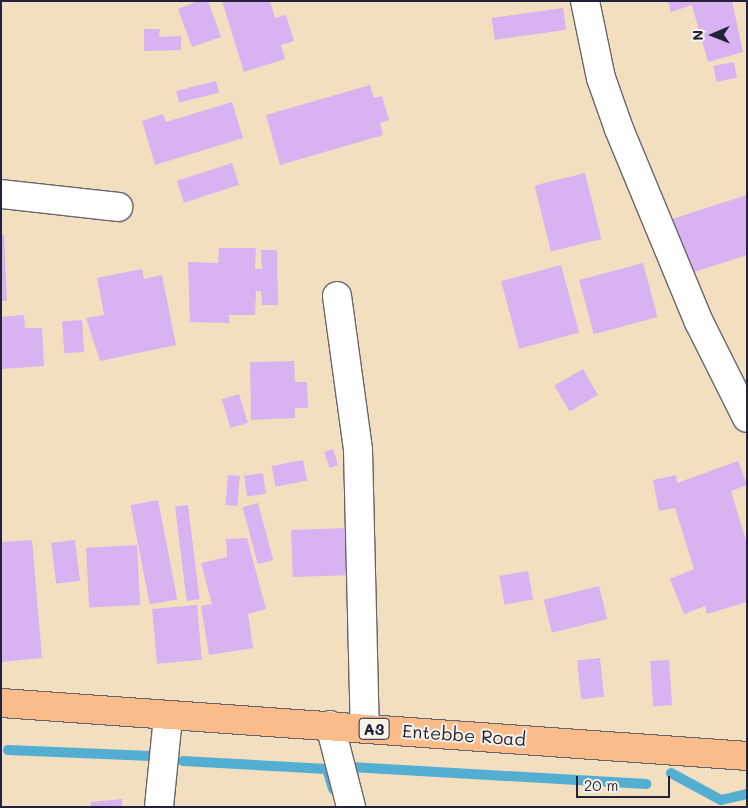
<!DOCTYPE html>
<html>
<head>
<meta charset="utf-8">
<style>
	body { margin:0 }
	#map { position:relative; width:748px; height:808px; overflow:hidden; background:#f1dfc0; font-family:Mali,sans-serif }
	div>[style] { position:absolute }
	.stream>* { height:10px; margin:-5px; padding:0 5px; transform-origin:5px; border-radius:5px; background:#54aed2 }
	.building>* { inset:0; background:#d8b2f1; transform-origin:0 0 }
	.roads { filter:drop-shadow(1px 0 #6a646a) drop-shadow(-1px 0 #6a646a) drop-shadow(0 1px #6a646a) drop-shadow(0 -1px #6a646a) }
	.minor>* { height:28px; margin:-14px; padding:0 14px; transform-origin:14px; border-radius:14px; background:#fff }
	.major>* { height:28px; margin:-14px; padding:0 14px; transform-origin:14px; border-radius:14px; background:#f9bc8a }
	span { translate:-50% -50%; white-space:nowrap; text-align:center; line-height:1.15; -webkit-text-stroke:4px #f7f3e8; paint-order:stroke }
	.shield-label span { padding:1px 4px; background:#f7f3e8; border:1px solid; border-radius:4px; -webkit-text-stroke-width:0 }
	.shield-label { font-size:16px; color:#22223b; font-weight:700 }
	.street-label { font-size:18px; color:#22223b }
	.frame { position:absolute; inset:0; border:2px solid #22223b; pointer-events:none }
	.north { position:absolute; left:688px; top:10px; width:50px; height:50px; -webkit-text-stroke:4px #f7f3e8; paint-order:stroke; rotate:269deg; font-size:14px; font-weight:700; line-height:20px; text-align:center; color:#22223b }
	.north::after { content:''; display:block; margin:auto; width:18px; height:22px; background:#22223b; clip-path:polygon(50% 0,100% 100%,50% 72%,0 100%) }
	.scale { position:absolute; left:576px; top:776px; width:94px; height:22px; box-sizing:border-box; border:2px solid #22223b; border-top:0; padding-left:6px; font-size:15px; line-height:18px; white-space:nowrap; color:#22223b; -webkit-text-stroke:4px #f7f3e8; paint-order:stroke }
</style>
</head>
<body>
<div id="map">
	<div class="stream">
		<i style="left:8px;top:750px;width:143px;rotate:2.4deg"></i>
		<i style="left:183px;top:761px;width:144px;rotate:3.2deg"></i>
		<i style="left:327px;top:769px;width:21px;rotate:73deg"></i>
		<i style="left:671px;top:773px;width:57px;rotate:28.4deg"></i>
		<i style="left:721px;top:800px;width:27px;rotate:-13deg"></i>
		<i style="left:354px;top:776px;width:9px;rotate:-108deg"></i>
		<i style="left:351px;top:767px;width:296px;rotate:3.3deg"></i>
	</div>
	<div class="building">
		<i style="clip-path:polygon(198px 1px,208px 1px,221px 37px,192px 47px,178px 9px)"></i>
		<i style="clip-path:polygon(222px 1px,270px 1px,275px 18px,286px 15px,294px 41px,281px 45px,285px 59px,244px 72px)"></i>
		<i style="clip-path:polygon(668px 1px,732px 1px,743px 52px,708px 62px,692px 5px,671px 12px)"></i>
		<i style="left:563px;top:8px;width:22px;height:72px;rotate:82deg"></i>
		<i style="clip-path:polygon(144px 29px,160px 29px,159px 37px,181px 36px,181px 50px,144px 51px)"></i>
		<i style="left:734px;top:62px;width:16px;height:21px;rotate:79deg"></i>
		<i style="left:216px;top:81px;width:12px;height:41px;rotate:76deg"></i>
		<i style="clip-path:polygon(370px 85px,374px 98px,382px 96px,389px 120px,380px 123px,383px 135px,280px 165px,266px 115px)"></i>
		<i style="clip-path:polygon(232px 102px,243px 138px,155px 165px,142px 121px,163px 114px,166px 122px)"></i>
		<i style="left:232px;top:163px;width:23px;height:58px;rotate:72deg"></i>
		<i style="left:585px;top:173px;width:68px;height:52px;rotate:76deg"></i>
		<i style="clip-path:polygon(747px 195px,747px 255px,688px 274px,672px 219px)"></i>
		<i style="clip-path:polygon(1px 235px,4px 235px,7px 301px,1px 301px)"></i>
		<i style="clip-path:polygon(219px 248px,256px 248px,255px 269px,262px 269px,261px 250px,277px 250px,278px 305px,262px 305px,261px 291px,256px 291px,255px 315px,229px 315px,229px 323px,190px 322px,188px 262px,218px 263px)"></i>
		<i style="left:643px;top:263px;width:56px;height:66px;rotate:75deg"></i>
		<i style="left:561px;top:265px;width:70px;height:62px;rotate:75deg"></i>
		<i style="clip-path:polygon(142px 269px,144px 279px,162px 275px,176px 345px,100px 361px,86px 318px,104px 315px,97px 278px)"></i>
		<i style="clip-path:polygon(24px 315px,25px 328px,42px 328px,44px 366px,1px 369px,1px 317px)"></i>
		<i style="left:82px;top:320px;width:32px;height:20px;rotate:86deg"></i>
		<i style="clip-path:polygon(294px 361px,295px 382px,307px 382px,308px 408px,295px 408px,295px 418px,251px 420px,250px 362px)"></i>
		<i style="left:583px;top:369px;width:30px;height:33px;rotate:60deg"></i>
		<i style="left:239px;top:394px;width:30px;height:18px;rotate:73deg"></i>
		<i style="left:333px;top:449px;width:17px;height:9px;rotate:73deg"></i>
		<i style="left:303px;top:460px;width:21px;height:32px;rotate:79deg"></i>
		<i style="clip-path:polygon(738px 461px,747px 485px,731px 491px,747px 544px,747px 602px,707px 614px,705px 606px,684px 614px,670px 579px,694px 569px,675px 508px,659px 511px,653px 480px,676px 475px,677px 483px)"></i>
		<i style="left:263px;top:473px;width:21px;height:19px;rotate:82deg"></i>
		<i style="left:228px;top:475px;width:12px;height:30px;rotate:5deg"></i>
		<i style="left:158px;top:500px;width:101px;height:28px;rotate:79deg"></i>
		<i style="left:258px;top:503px;width:59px;height:16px;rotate:75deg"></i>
		<i style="left:188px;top:505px;width:95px;height:13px;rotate:83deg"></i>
		<i style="left:349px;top:528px;width:47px;height:58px;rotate:88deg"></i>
		<i style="clip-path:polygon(247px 538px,266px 609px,248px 614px,253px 648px,209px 655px,201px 606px,212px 604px,201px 563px,227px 557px,226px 539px)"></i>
		<i style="clip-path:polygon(32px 540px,42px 658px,1px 662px,1px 542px)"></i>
		<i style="left:75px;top:540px;width:41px;height:24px;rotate:83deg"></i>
		<i style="left:137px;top:545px;width:60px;height:51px;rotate:87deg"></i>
		<i style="left:528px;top:571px;width:29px;height:29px;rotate:80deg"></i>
		<i style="left:599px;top:586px;width:34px;height:57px;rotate:76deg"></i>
		<i style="left:197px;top:605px;width:55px;height:45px;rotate:85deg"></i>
		<i style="left:600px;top:658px;width:39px;height:23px;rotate:84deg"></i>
		<i style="left:669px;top:660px;width:45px;height:19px;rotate:86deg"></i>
		<i style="clip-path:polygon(122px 799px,122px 807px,91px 807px,91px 802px)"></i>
	</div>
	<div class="roads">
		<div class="minor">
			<i style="left:585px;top:1px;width:79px;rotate:78.3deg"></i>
			<i style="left:601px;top:78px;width:54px;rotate:70.6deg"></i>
			<i style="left:619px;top:129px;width:209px;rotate:67.5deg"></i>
			<i style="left:699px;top:322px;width:107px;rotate:63.4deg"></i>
			<i style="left:1px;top:194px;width:118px;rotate:6.3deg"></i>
			<i style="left:337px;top:296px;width:155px;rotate:82.2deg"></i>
			<i style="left:358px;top:450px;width:278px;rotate:88.6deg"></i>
			<i style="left:330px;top:725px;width:85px;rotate:75.6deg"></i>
			<i style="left:159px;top:807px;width:90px;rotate:-84.3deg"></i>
		</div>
		<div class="major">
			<i style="left:1px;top:703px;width:748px;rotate:4.06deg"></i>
		</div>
	</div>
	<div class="shield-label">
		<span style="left:374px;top:729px">A3</span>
	</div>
	<div class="street-label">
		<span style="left:464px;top:735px;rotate:4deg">Entebbe Road</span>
	</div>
	<div class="frame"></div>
	<div class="north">N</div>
	<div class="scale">20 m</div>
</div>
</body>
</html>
